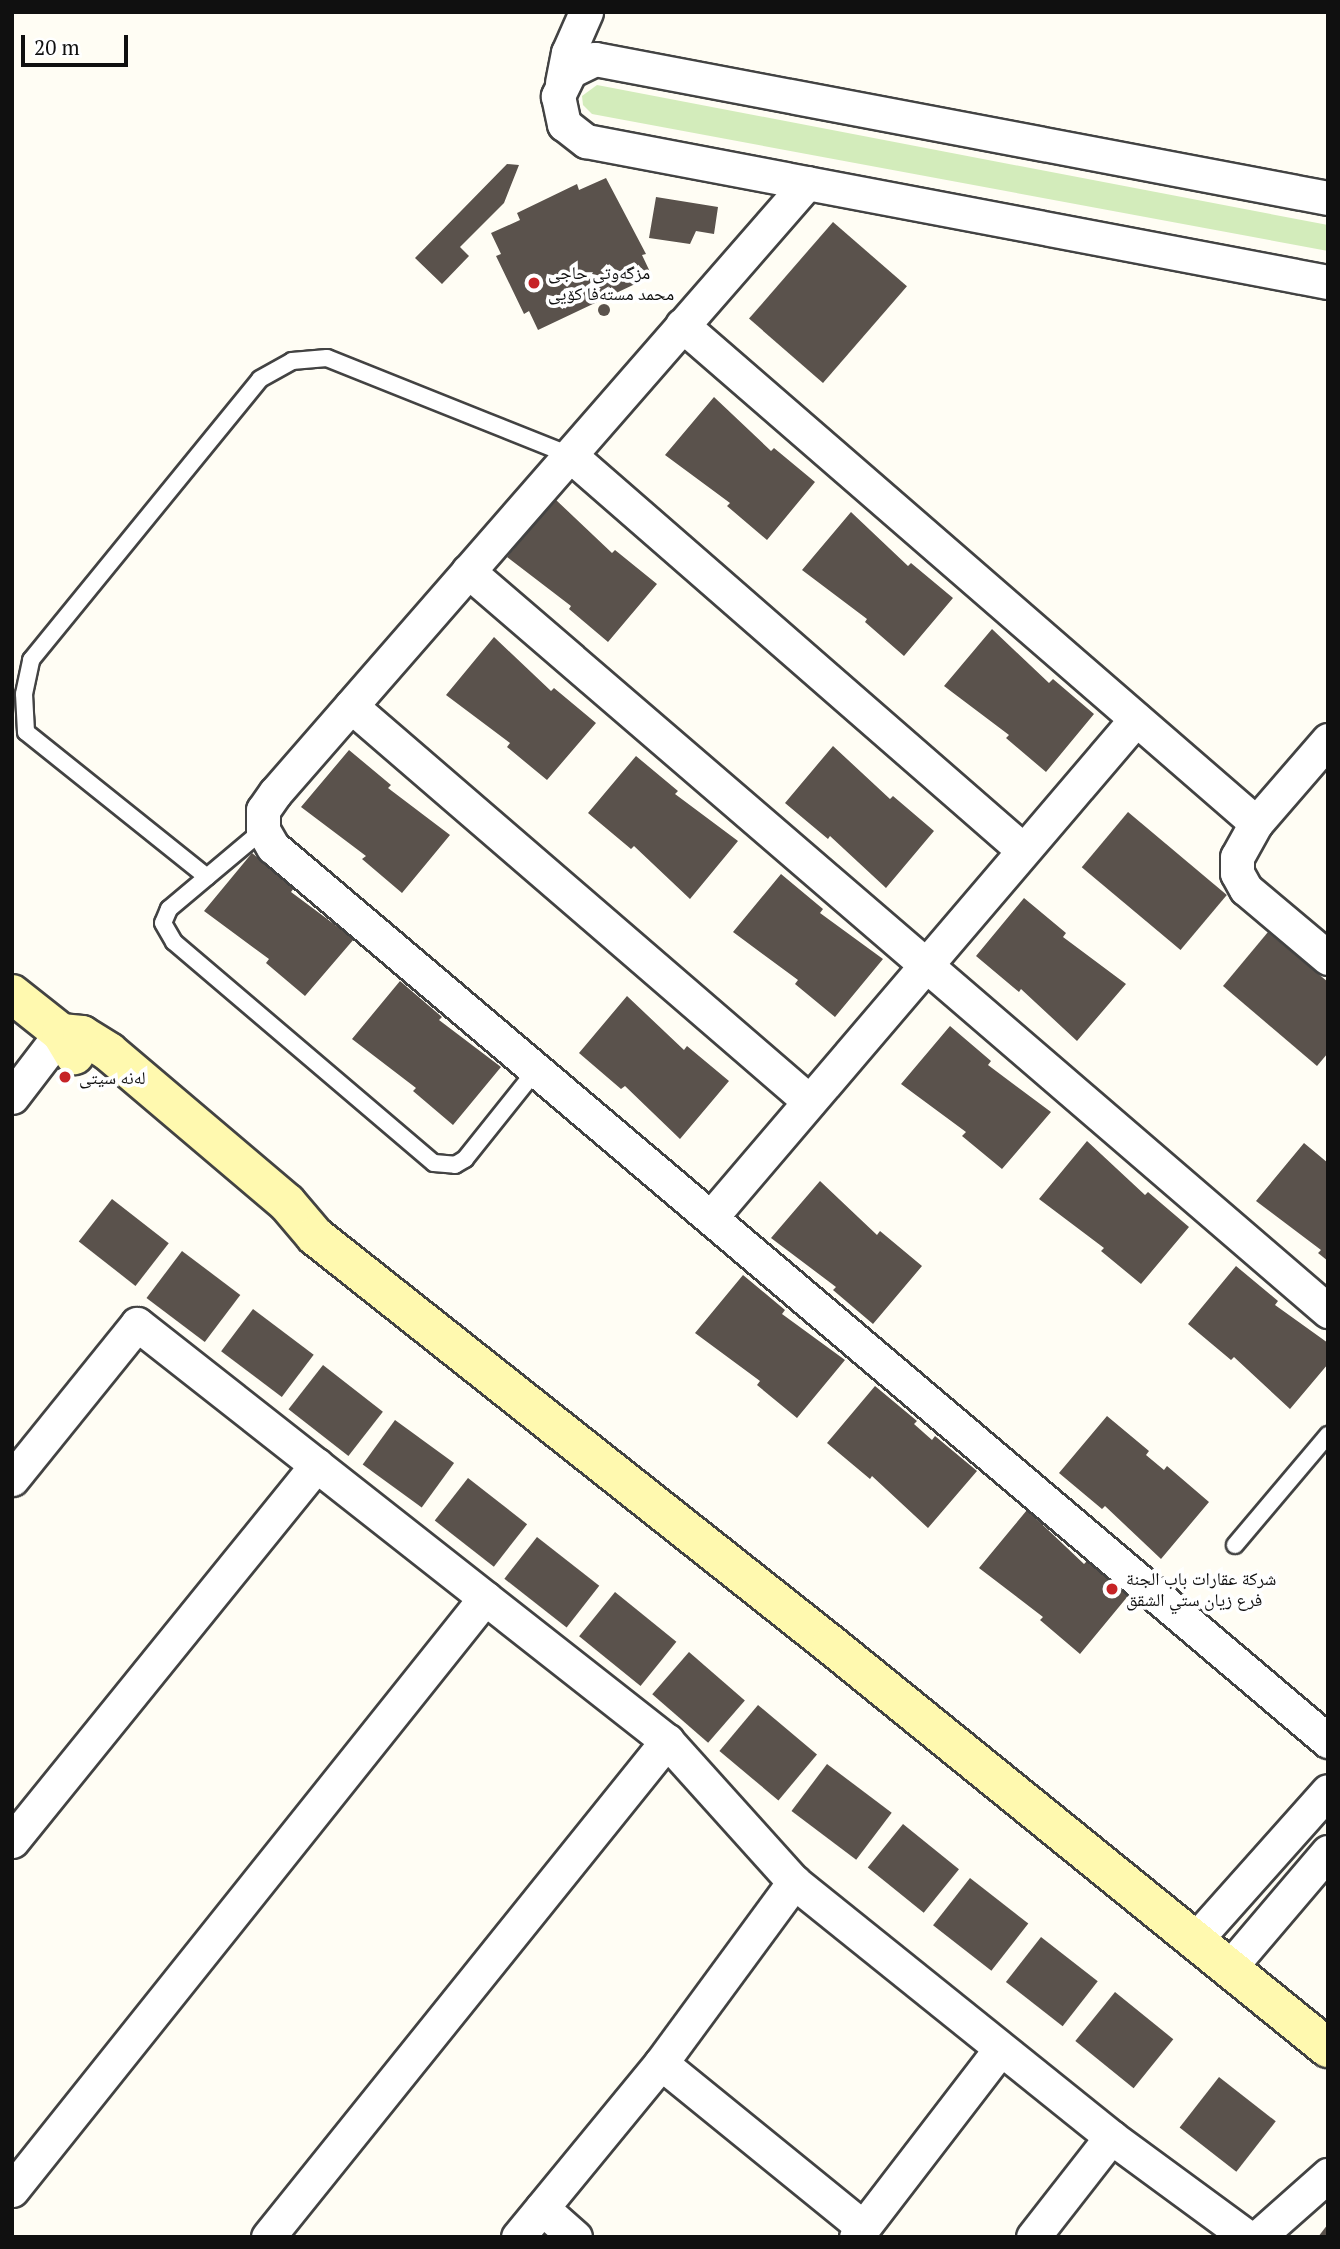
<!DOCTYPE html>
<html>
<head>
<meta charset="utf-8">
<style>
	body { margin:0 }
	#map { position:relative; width:1340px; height:2249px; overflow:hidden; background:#fffdf4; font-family:"PT Serif","Noto Naskh Arabic",serif }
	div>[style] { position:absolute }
	.green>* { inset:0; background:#d3ecbb }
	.building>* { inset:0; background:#5a524c; transform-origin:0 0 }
	.round { border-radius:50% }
	.roads { filter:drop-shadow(2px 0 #434343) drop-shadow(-2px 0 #434343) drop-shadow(0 2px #434343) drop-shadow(0 -2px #434343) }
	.lane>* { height:16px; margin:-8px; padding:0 8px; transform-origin:8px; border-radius:8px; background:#fff }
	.street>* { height:33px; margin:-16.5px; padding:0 16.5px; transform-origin:16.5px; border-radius:16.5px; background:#fff }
	.secondary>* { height:38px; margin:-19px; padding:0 19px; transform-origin:19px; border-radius:19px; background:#fff9af }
	.dots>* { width:19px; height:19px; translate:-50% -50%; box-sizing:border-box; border:4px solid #fff; border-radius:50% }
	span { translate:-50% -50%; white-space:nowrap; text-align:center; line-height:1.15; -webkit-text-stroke:7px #fff; paint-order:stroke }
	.poi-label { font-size:18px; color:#101010 }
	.left { translate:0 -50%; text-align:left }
	.frame { position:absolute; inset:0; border:14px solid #101010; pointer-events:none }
	.scale { position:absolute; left:21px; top:35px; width:107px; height:32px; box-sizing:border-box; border:4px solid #101010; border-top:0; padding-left:9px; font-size:21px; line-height:24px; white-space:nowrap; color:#101010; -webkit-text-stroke:5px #fff; paint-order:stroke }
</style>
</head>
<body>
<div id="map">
	<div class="green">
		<i style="clip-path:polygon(597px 85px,1328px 225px,1328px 251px,592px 114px,583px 105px,582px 96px)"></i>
	</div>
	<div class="building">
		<i style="clip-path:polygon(507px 164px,519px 165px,504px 203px,460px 247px,469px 256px,442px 284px,415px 258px)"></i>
		<i style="clip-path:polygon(606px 178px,646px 254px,642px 255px,652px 276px,538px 330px,529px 311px,524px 314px,496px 256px,501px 254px,491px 233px,520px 220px,517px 213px,577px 184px,579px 190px)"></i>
		<i style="clip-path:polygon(656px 197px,718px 207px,714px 234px,696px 231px,690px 244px,649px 238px)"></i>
		<i style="left:833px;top:222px;width:98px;height:128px;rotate:41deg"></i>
		<i class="round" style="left:598px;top:304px;width:12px;height:12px"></i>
		<i style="clip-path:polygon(714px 397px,771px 451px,774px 448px,815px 482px,767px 540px,727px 506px,730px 503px,665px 455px)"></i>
		<i style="clip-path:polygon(555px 499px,612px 553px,615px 550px,657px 584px,608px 642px,569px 609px,571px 606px,507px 557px)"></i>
		<i style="clip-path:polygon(851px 512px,908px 566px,911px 563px,953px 598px,904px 656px,865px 622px,867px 619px,802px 570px)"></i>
		<i style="clip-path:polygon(992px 629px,1049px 683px,1053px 679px,1094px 714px,1046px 772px,1006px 738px,1009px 735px,944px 686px)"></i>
		<i style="clip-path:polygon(494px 637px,551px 691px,554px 688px,596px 723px,547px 780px,507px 747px,510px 743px,446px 695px)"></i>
		<i style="clip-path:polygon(833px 746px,890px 799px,893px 796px,934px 831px,886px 888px,830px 836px,828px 839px,785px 803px)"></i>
		<i style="clip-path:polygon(349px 750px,391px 785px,388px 788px,450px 835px,402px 893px,362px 859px,366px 856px,301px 807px)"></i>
		<i style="clip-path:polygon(636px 756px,678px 791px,675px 794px,738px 841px,690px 899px,634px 846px,631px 849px,588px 813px)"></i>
		<i style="left:1128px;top:812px;width:129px;height:72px;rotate:40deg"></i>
		<i style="clip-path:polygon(252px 853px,294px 888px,291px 892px,354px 939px,305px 996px,266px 963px,269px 959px,204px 911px)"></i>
		<i style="clip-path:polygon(781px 874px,823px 909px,820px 913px,883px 959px,835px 1017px,795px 984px,798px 980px,733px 932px)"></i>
		<i style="clip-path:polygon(1024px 898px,1066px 933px,1063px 937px,1126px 984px,1077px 1041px,1021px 989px,1019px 992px,976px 956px)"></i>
		<i style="clip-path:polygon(1268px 932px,1328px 982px,1328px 1053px,1317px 1066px,1223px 986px)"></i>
		<i style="clip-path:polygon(400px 981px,442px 1017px,439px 1020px,501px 1067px,453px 1125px,413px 1091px,416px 1088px,352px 1039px)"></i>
		<i style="clip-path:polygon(627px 996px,684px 1050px,687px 1046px,729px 1081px,680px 1139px,625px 1086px,621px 1089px,579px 1053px)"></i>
		<i style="clip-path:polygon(950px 1026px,991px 1061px,988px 1065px,1051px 1112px,1002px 1169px,962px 1136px,966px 1132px,901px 1084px)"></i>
		<i style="clip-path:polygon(1087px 1141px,1145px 1195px,1148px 1192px,1189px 1227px,1141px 1284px,1101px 1251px,1104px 1248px,1039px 1199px)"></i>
		<i style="clip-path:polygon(1304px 1143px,1328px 1163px,1328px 1261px,1318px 1253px,1321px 1250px,1256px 1201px)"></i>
		<i style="clip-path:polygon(820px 1181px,877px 1235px,880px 1231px,922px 1266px,873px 1324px,833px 1290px,836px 1287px,771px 1238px)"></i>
		<i style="left:112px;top:1199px;width:72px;height:54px;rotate:38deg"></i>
		<i style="left:182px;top:1251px;width:73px;height:59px;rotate:37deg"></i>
		<i style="clip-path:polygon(1236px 1266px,1278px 1301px,1275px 1305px,1328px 1343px,1328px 1364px,1290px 1409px,1234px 1357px,1231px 1360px,1188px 1324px)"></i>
		<i style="clip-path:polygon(743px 1275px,785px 1310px,782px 1314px,845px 1360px,797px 1418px,757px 1385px,760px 1381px,695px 1333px)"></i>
		<i style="left:253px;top:1309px;width:76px;height:53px;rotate:37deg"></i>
		<i style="left:323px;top:1365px;width:76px;height:56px;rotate:38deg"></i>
		<i style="clip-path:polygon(875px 1386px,917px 1421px,914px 1424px,932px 1440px,935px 1436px,977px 1471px,928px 1528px,872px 1476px,870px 1479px,827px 1443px)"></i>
		<i style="clip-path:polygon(1107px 1416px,1149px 1451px,1146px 1455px,1164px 1470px,1167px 1466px,1209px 1502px,1161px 1559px,1105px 1506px,1102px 1509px,1059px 1473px)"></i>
		<i style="left:395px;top:1420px;width:73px;height:55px;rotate:36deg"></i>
		<i style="left:468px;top:1478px;width:75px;height:54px;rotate:38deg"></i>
		<i style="clip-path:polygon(1027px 1510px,1084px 1564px,1087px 1561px,1128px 1596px,1080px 1654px,1040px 1620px,1043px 1617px,979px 1568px)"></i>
		<i style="left:537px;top:1537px;width:79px;height:53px;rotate:38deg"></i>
		<i style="left:615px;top:1592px;width:79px;height:57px;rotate:39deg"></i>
		<i style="left:689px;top:1652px;width:74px;height:56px;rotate:41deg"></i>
		<i style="left:758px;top:1705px;width:77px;height:60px;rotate:40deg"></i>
		<i style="left:827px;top:1764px;width:81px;height:59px;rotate:37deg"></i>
		<i style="left:903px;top:1824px;width:72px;height:56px;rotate:39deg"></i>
		<i style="left:970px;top:1878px;width:74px;height:60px;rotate:38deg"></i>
		<i style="left:1041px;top:1937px;width:72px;height:57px;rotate:38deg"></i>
		<i style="left:1115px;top:1992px;width:75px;height:63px;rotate:39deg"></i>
		<i style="left:1219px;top:2077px;width:72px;height:64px;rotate:38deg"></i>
		<i style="clip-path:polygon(1328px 2224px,1328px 2237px,1318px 2237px)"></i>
	</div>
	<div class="roads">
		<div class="lane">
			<i style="left:263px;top:830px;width:123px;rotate:140deg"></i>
			<i style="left:169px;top:909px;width:15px;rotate:113deg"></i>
			<i style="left:163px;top:923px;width:22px;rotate:60deg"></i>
			<i style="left:174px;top:942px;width:341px;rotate:40.4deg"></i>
			<i style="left:434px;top:1163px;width:21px;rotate:5deg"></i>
			<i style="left:455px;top:1165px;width:12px;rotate:-31deg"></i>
			<i style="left:465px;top:1159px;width:114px;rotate:-51.4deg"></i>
			<i style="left:207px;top:877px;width:232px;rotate:-141.3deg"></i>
			<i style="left:26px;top:732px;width:38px;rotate:-93deg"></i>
			<i style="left:24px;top:694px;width:35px;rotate:-78deg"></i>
			<i style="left:31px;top:660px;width:362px;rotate:-50.8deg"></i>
			<i style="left:260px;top:379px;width:37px;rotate:-29deg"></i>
			<i style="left:292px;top:361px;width:35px;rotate:-5deg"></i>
			<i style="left:327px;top:358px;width:262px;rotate:21.8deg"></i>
			<i style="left:1235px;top:1545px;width:144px;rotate:-49.8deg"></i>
		</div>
		<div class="street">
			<i style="left:562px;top:83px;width:31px;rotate:-79deg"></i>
			<i style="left:568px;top:53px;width:45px;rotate:-66.3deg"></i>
			<i style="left:807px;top:183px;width:809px;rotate:131.09deg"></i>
			<i style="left:275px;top:793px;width:21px;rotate:125deg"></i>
			<i style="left:263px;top:810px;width:20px;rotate:90deg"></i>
			<i style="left:263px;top:830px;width:20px;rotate:60deg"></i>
			<i style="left:273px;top:847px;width:1383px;rotate:40.28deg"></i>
			<i style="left:1328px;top:198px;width:746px;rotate:-169.26deg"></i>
			<i style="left:595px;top:59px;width:28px;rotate:154deg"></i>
			<i style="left:570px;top:71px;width:28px;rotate:116deg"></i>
			<i style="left:558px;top:96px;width:29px;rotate:78deg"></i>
			<i style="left:564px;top:124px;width:28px;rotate:38deg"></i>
			<i style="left:586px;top:141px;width:755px;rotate:10.76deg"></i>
			<i style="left:682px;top:325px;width:760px;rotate:40.94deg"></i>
			<i style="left:570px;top:455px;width:601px;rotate:41.09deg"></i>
			<i style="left:468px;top:571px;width:1135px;rotate:40.71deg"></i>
			<i style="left:351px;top:706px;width:605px;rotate:40.78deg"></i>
			<i style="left:1328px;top:740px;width:110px;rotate:130.9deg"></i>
			<i style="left:1256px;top:823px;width:39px;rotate:119deg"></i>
			<i style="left:1237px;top:857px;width:16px;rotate:90deg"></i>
			<i style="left:1237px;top:873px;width:18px;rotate:61deg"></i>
			<i style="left:1246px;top:889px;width:107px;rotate:40.1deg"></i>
			<i style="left:12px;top:1097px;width:81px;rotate:-52.6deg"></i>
			<i style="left:712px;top:1216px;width:653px;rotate:-49.53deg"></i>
			<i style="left:12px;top:1479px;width:199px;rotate:-51.1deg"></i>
			<i style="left:137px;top:1324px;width:674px;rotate:38.2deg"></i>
			<i style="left:667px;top:1741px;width:190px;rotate:48deg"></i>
			<i style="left:794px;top:1882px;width:407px;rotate:38.8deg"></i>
			<i style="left:1111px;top:2137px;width:169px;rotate:36.3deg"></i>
			<i style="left:12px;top:1841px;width:484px;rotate:-51deg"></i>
			<i style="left:1196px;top:1939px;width:198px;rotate:-48.3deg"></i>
			<i style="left:1230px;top:1967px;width:151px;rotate:-49.6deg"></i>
			<i style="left:661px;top:2063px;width:260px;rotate:39.1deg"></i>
			<i style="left:12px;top:2190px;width:758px;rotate:-51.38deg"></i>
			<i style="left:542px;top:2208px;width:44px;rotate:41.3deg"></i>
			<i style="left:268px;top:2237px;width:637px;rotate:-51.19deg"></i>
			<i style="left:518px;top:2237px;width:225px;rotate:-50.6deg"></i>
			<i style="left:661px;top:2063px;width:225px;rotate:-53.7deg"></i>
			<i style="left:856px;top:2237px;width:237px;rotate:-52.5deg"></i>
			<i style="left:1033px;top:2237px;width:127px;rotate:-52deg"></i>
			<i style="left:1258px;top:2237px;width:94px;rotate:-41.5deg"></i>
		</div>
		<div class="secondary">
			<i style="left:12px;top:994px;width:63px;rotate:38.5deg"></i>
			<i style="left:61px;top:1033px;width:26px;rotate:59deg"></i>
			<i style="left:61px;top:1033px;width:21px;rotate:5deg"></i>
			<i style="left:82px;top:1035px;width:32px;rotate:32deg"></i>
			<i style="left:109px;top:1052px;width:233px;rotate:40.3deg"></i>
			<i style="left:287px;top:1203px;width:43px;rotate:49.7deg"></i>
			<i style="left:315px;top:1236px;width:658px;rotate:38.4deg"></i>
			<i style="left:831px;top:1645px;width:640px;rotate:39.04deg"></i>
		</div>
	</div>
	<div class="dots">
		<i style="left:534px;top:283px;background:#c62326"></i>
		<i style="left:65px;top:1077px;background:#c62326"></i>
		<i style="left:1112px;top:1589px;background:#c62326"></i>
	</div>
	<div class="poi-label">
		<span class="left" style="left:548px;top:283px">مزگەوتی حاجی<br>محمد مستەفا کۆیی</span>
		<span class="left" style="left:79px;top:1077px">لەنە سیتی</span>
		<span class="left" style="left:1126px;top:1589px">شرکة عقارات باب الجنة<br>فرع زیان ستي الشقق</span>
	</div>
	<div class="frame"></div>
	<div class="scale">20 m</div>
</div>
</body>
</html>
